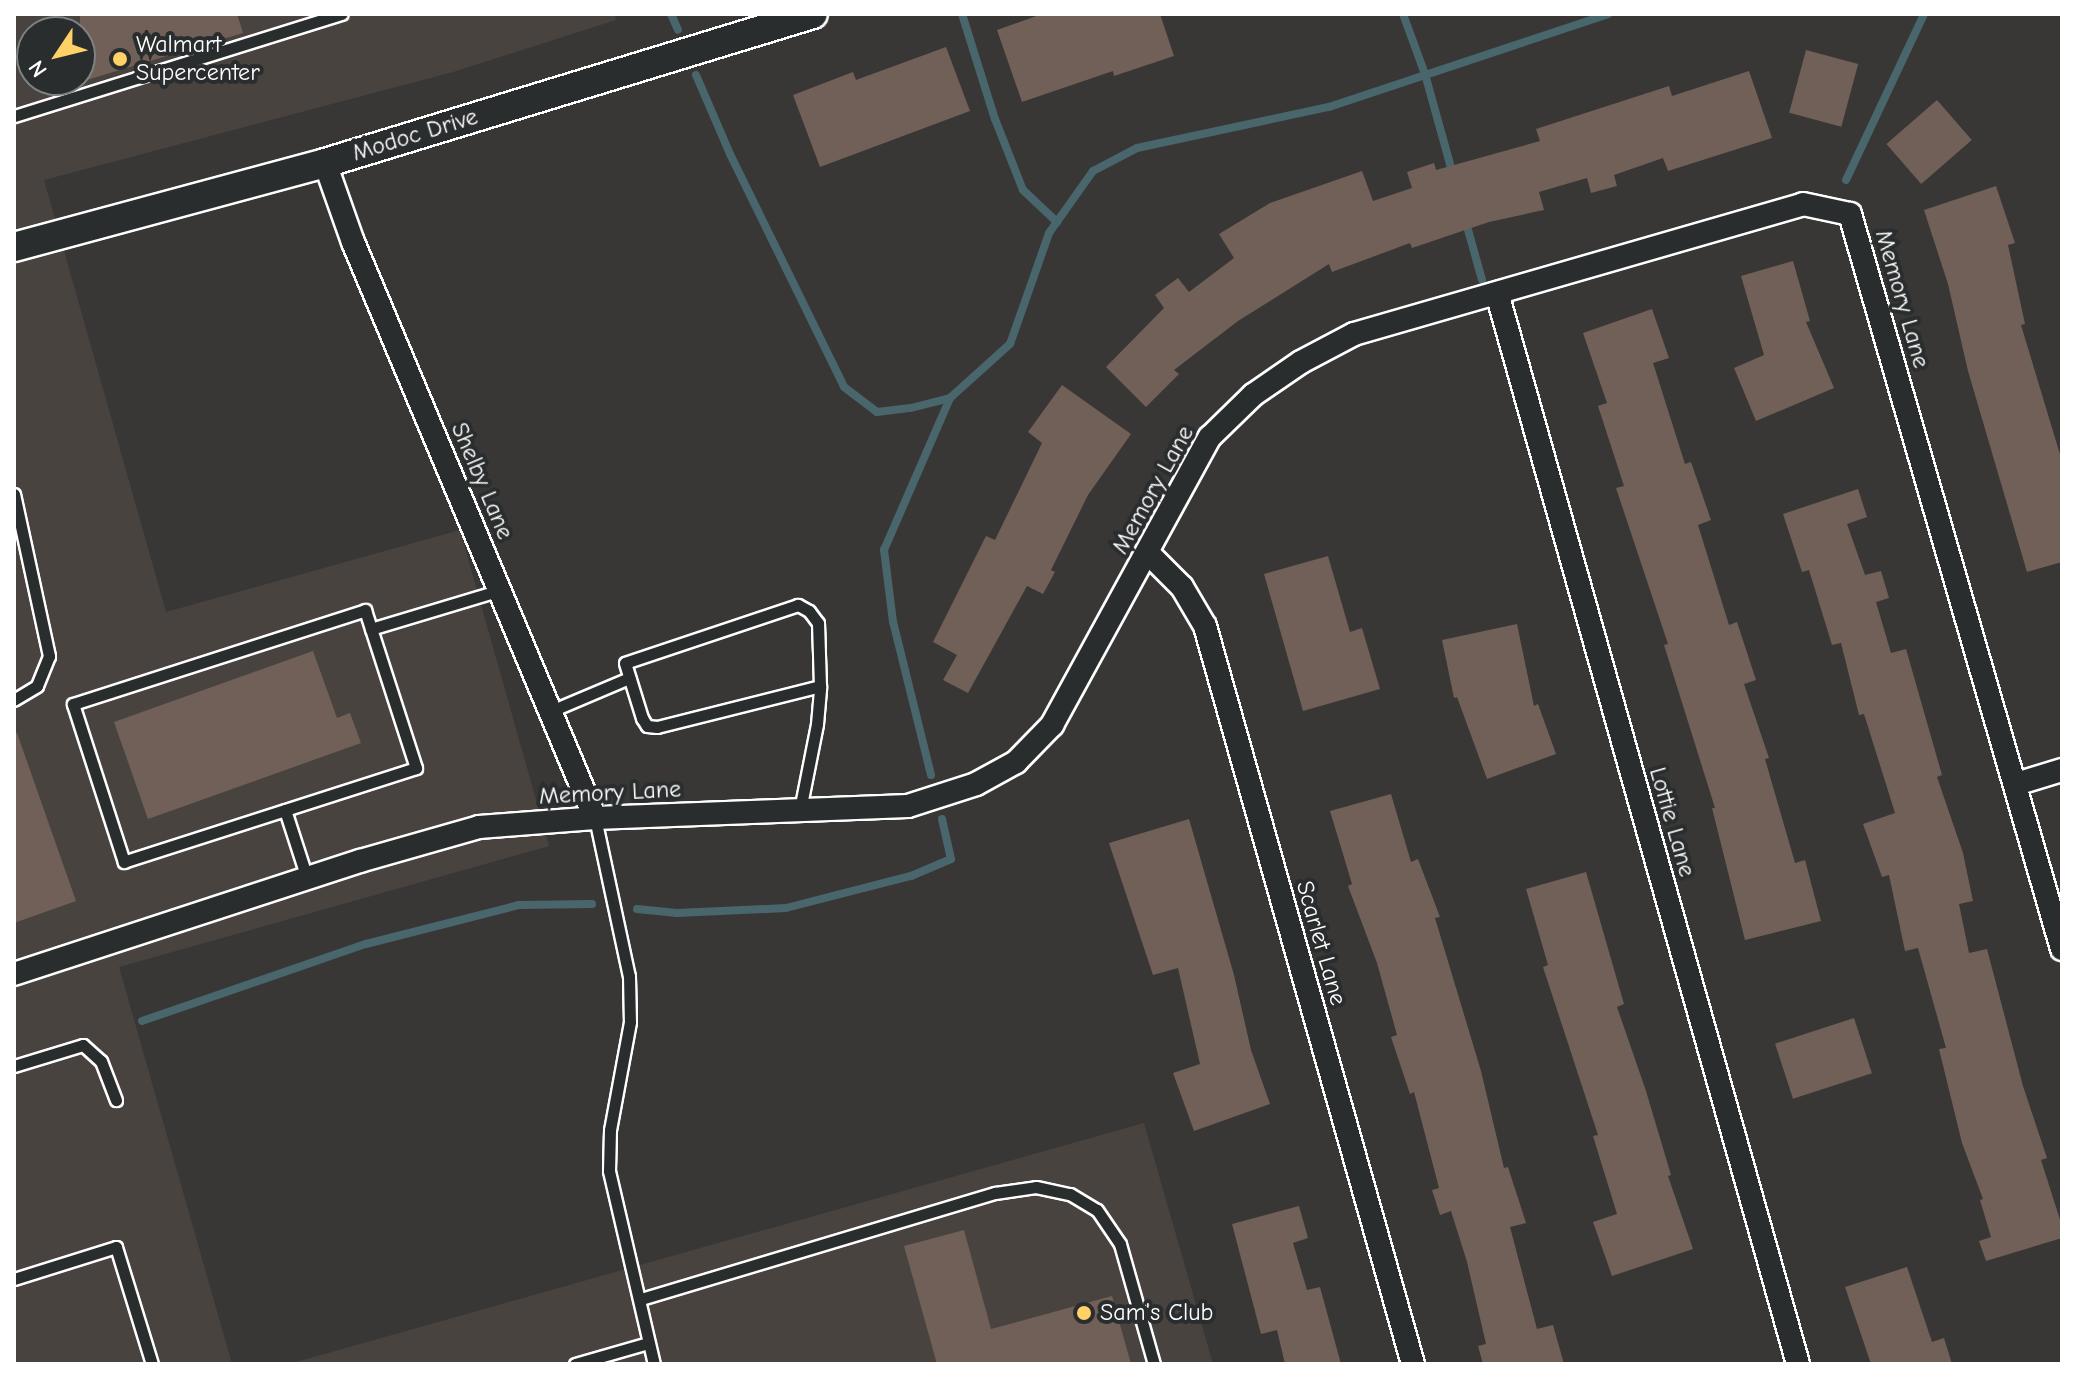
<!DOCTYPE html>
<html>
<head>
<meta charset="utf-8">
<style>
	body { margin:0 }
	#map { position:relative; width:2076px; height:1378px; overflow:hidden; background:#383736; font-family:"Comic Neue",sans-serif }
	div>[style] { position:absolute }
	.built>* { inset:0; background:#494340 }
	.stream>* { height:8px; margin:-4px; padding:0 4px; transform-origin:4px; border-radius:4px; background:#48666b }
	.building>* { inset:0; background:#706057; transform-origin:0 0 }
	.roads { filter:drop-shadow(2px 0 #fff) drop-shadow(-2px 0 #fff) drop-shadow(0 2px #fff) drop-shadow(0 -2px #fff) }
	.service>* { height:11px; margin:-5.5px; padding:0 5.5px; transform-origin:5.5px; border-radius:5.5px; background:#2a2d2e }
	.minor>* { height:22px; margin:-11px; padding:0 11px; transform-origin:11px; border-radius:11px; background:#2a2d2e }
	.tertiary>* { height:28px; margin:-14px; padding:0 14px; transform-origin:14px; border-radius:14px; background:#2a2d2e }
	.dots>* { width:22px; height:22px; translate:-50% -50%; box-sizing:border-box; border:4px solid #2a2d2e; border-radius:50% }
	span { translate:-50% -50%; white-space:nowrap; text-align:center; line-height:1.15; -webkit-text-stroke:8px #2a2d2e; paint-order:stroke }
	.poi-label { font-size:24px; color:#fff }
	.left { translate:0 -50%; text-align:left }
	.street-label { font-size:24px; color:#fff }
	.frame { position:absolute; inset:0; border:16px solid #fff; pointer-events:none }
	.north { position:absolute; left:16px; top:16px; width:80px; height:80px; box-sizing:border-box; background:#2a2d2e; border:2px solid #7f8182; border-radius:50%; rotate:235deg; font-size:22px; font-weight:700; line-height:32px; text-align:center; color:#fff }
	.north::after { content:''; display:block; margin:auto; width:28px; height:36px; background:#ffd166; clip-path:polygon(50% 0,100% 100%,50% 72%,0 100%) }
</style>
</head>
<body>
<div id="map">
	<div class="built">
		<i style="clip-path:polygon(evenodd,14px 14px,615px 14px,616px 20px,453px 72px,44px 180px,166px 612px,460px 530px,549px 846px,119px 967px,232px 1364px,14px 1364px,14px 14px,32px 32px,80px 32px,80px 80px,32px 80px,32px 32px)"></i>
		<i style="clip-path:polygon(1144px 1123px,1213px 1364px,289px 1364px)"></i>
	</div>
	<div class="stream">
		<i style="left:671px;top:14px;width:17px;rotate:66deg"></i>
		<i style="left:962px;top:14px;width:110px;rotate:72.6deg"></i>
		<i style="left:995px;top:119px;width:76px;rotate:68.5deg"></i>
		<i style="left:1023px;top:190px;width:47px;rotate:43.3deg"></i>
		<i style="left:1403px;top:14px;width:64px;rotate:69.9deg"></i>
		<i style="left:1425px;top:74px;width:105px;rotate:74.5deg"></i>
		<i style="left:696px;top:75px;width:86px;rotate:66.7deg"></i>
		<i style="left:730px;top:154px;width:259px;rotate:63.9deg"></i>
		<i style="left:844px;top:387px;width:41px;rotate:37.1deg"></i>
		<i style="left:877px;top:412px;width:34px;rotate:-7deg"></i>
		<i style="left:911px;top:408px;width:40px;rotate:-14.4deg"></i>
		<i style="left:1846px;top:180px;width:183px;rotate:-64.8deg"></i>
		<i style="left:1465px;top:219px;width:63px;rotate:74.4deg"></i>
		<i style="left:931px;top:775px;width:158px;rotate:-103.9deg"></i>
		<i style="left:893px;top:622px;width:73px;rotate:-97.1deg"></i>
		<i style="left:884px;top:550px;width:166px;rotate:-66.5deg"></i>
		<i style="left:950px;top:398px;width:81px;rotate:-42deg"></i>
		<i style="left:1010px;top:344px;width:118px;rotate:-70.6deg"></i>
		<i style="left:1049px;top:233px;width:76px;rotate:-54.6deg"></i>
		<i style="left:1093px;top:171px;width:50px;rotate:-27.6deg"></i>
		<i style="left:1137px;top:148px;width:196px;rotate:-12.1deg"></i>
		<i style="left:1329px;top:107px;width:294px;rotate:-18.4deg"></i>
		<i style="left:637px;top:909px;width:40px;rotate:5.7deg"></i>
		<i style="left:677px;top:913px;width:109px;rotate:-2.6deg"></i>
		<i style="left:786px;top:908px;width:129px;rotate:-14.4deg"></i>
		<i style="left:911px;top:876px;width:43px;rotate:-23deg"></i>
		<i style="left:951px;top:859px;width:41px;rotate:-102.7deg"></i>
		<i style="left:142px;top:1021px;width:237px;rotate:-19deg"></i>
		<i style="left:366px;top:944px;width:158px;rotate:-14.3deg"></i>
		<i style="left:519px;top:905px;width:73px;rotate:-0.8deg"></i>
	</div>
	<div class="building">
		<i style="clip-path:polygon(80px 14px,237px 14px,243px 33px,80px 82px)"></i>
		<i style="clip-path:polygon(1042px 14px,1160px 14px,1174px 56px,1114px 76px,1113px 71px,1022px 102px,997px 30px)"></i>
		<i style="clip-path:polygon(946px 47px,970px 111px,820px 167px,793px 95px,853px 72px,856px 80px)"></i>
		<i style="left:1806px;top:50px;width:54px;height:65px;rotate:15deg"></i>
		<i style="clip-path:polygon(1749px 71px,1772px 138px,1668px 171px,1663px 158px,1614px 175px,1617px 186px,1591px 193px,1587px 178px,1539px 192px,1544px 210px,1489px 222px,1412px 248px,1410px 243px,1332px 272px,1329px 264px,1238px 321px,1174px 370px,1179px 374px,1146px 407px,1106px 367px,1164px 308px,1155px 295px,1178px 278px,1189px 292px,1234px 258px,1219px 234px,1270px 203px,1362px 171px,1373px 201px,1412px 188px,1407px 172px,1434px 163px,1436px 170px,1540px 141px,1536px 129px,1669px 86px,1672px 96px)"></i>
		<i style="left:1937px;top:100px;width:53px;height:67px;rotate:49deg"></i>
		<i style="clip-path:polygon(1996px 186px,2015px 243px,2008px 245px,2025px 324px,2021px 325px,2062px 461px,2062px 562px,2027px 572px,1968px 371px,1948px 284px,1924px 210px)"></i>
		<i style="clip-path:polygon(1793px 261px,1810px 321px,1806px 322px,1834px 388px,1756px 421px,1734px 368px,1764px 355px,1741px 276px)"></i>
		<i style="clip-path:polygon(1652px 309px,1669px 358px,1653px 363px,1685px 464px,1691px 462px,1711px 520px,1698px 525px,1729px 625px,1737px 622px,1756px 680px,1744px 684px,1769px 758px,1765px 759px,1795px 863px,1805px 860px,1821px 921px,1745px 940px,1712px 808px,1715px 808px,1664px 645px,1668px 644px,1616px 488px,1624px 486px,1598px 406px,1607px 403px,1583px 333px)"></i>
		<i style="clip-path:polygon(1062px 385px,1131px 434px,1088px 495px,1051px 570px,1055px 572px,1043px 594px,1027px 586px,968px 693px,943px 680px,957px 655px,933px 642px,986px 536px,995px 540px,1042px 443px,1028px 432px)"></i>
		<i style="clip-path:polygon(1858px 489px,1867px 517px,1847px 524px,1865px 575px,1881px 571px,1889px 598px,1876px 602px,1891px 653px,1906px 649px,1942px 775px,1937px 777px,1963px 853px,1973px 901px,1959px 904px,1969px 953px,1987px 949px,2023px 1086px,2047px 1158px,2041px 1160px,2062px 1226px,2062px 1238px,1986px 1261px,1979px 1241px,1991px 1237px,1980px 1200px,1983px 1199px,1962px 1143px,1939px 1049px,1946px 1048px,1918px 948px,1905px 951px,1889px 875px,1882px 877px,1863px 824px,1895px 813px,1864px 714px,1859px 715px,1841px 643px,1832px 645px,1809px 570px,1802px 572px,1783px 514px)"></i>
		<i style="clip-path:polygon(1328px 556px,1350px 632px,1362px 628px,1380px 689px,1303px 711px,1264px 574px)"></i>
		<i style="clip-path:polygon(1517px 624px,1534px 706px,1538px 704px,1556px 754px,1487px 779px,1457px 697px,1454px 698px,1442px 640px)"></i>
		<i style="clip-path:polygon(313px 651px,337px 718px,350px 713px,361px 743px,148px 819px,114px 722px)"></i>
		<i style="clip-path:polygon(14px 733px,17px 733px,76px 901px,14px 923px)"></i>
		<i style="clip-path:polygon(1391px 794px,1411px 862px,1418px 859px,1440px 917px,1435px 918px,1481px 1071px,1504px 1168px,1508px 1167px,1526px 1223px,1510px 1227px,1537px 1329px,1553px 1325px,1564px 1364px,1483px 1364px,1478px 1346px,1486px 1344px,1467px 1262px,1451px 1211px,1440px 1215px,1432px 1190px,1439px 1188px,1414px 1092px,1410px 1094px,1391px 1037px,1397px 1035px,1377px 963px,1348px 886px,1352px 884px,1330px 811px)"></i>
		<i style="clip-path:polygon(1189px 819px,1234px 975px,1251px 1050px,1270px 1104px,1194px 1131px,1173px 1073px,1200px 1064px,1178px 968px,1153px 975px,1109px 843px)"></i>
		<i style="clip-path:polygon(1586px 872px,1624px 1004px,1617px 1007px,1646px 1091px,1671px 1175px,1668px 1176px,1693px 1249px,1612px 1276px,1593px 1222px,1617px 1214px,1593px 1136px,1598px 1135px,1543px 967px,1548px 965px,1526px 889px)"></i>
		<i style="left:1854px;top:1018px;width:58px;height:83px;rotate:72deg"></i>
		<i style="clip-path:polygon(1299px 1206px,1308px 1238px,1293px 1243px,1307px 1290px,1320px 1287px,1341px 1364px,1285px 1364px,1277px 1330px,1261px 1334px,1232px 1224px)"></i>
		<i style="clip-path:polygon(964px 1230px,991px 1329px,1112px 1296px,1131px 1364px,937px 1364px,904px 1246px)"></i>
		<i style="clip-path:polygon(1907px 1267px,1932px 1342px,1944px 1338px,1952px 1364px,1871px 1364px,1845px 1287px)"></i>
	</div>
	<div class="roads">
		<div class="service">
			<i style="left:14px;top:116px;width:343px;rotate:-17.3deg"></i>
			<i style="left:14px;top:494px;width:166px;rotate:77.8deg"></i>
			<i style="left:49px;top:656px;width:32px;rotate:112deg"></i>
			<i style="left:37px;top:686px;width:27px;rotate:149deg"></i>
			<i style="left:365px;top:610px;width:166px;rotate:72.1deg"></i>
			<i style="left:416px;top:768px;width:307px;rotate:162.2deg"></i>
			<i style="left:124px;top:862px;width:166px;rotate:-107.9deg"></i>
			<i style="left:73px;top:704px;width:307px;rotate:-17.8deg"></i>
			<i style="left:371px;top:629px;width:135px;rotate:-16.8deg"></i>
			<i style="left:551px;top:711px;width:85px;rotate:-22.9deg"></i>
			<i style="left:285px;top:810px;width:71px;rotate:72.1deg"></i>
			<i style="left:800px;top:810px;width:88px;rotate:-78.8deg"></i>
			<i style="left:817px;top:724px;width:38px;rotate:-85deg"></i>
			<i style="left:820px;top:686px;width:63px;rotate:-91.8deg"></i>
			<i style="left:818px;top:623px;width:15px;rotate:-127deg"></i>
			<i style="left:809px;top:611px;width:13px;rotate:-151deg"></i>
			<i style="left:798px;top:605px;width:182px;rotate:161.5deg"></i>
			<i style="left:625px;top:663px;width:58px;rotate:72.8deg"></i>
			<i style="left:642px;top:718px;width:9px;rotate:58deg"></i>
			<i style="left:647px;top:726px;width:10px;rotate:6deg"></i>
			<i style="left:657px;top:727px;width:168px;rotate:-14.1deg"></i>
			<i style="left:595px;top:818px;width:162px;rotate:77.9deg"></i>
			<i style="left:629px;top:976px;width:46px;rotate:88.8deg"></i>
			<i style="left:630px;top:1022px;width:110px;rotate:100.5deg"></i>
			<i style="left:610px;top:1130px;width:41px;rotate:91.4deg"></i>
			<i style="left:609px;top:1171px;width:198px;rotate:76.9deg"></i>
			<i style="left:14px;top:1066px;width:72px;rotate:-16.9deg"></i>
			<i style="left:83px;top:1045px;width:24px;rotate:42deg"></i>
			<i style="left:101px;top:1061px;width:42px;rotate:69deg"></i>
			<i style="left:14px;top:1279px;width:107px;rotate:-17.4deg"></i>
			<i style="left:116px;top:1247px;width:122px;rotate:72.9deg"></i>
			<i style="left:641px;top:1299px;width:370px;rotate:-16.7deg"></i>
			<i style="left:995px;top:1193px;width:41px;rotate:-8.3deg"></i>
			<i style="left:1036px;top:1187px;width:35px;rotate:12deg"></i>
			<i style="left:1070px;top:1194px;width:31px;rotate:31deg"></i>
			<i style="left:1097px;top:1210px;width:41px;rotate:55.9deg"></i>
			<i style="left:1120px;top:1244px;width:125px;rotate:74.2deg"></i>
			<i style="left:575px;top:1364px;width:76px;rotate:-16deg"></i>
		</div>
		<div class="minor">
			<i style="left:325px;top:163px;width:84px;rotate:70.5deg"></i>
			<i style="left:353px;top:242px;width:625px;rotate:67.21deg"></i>
			<i style="left:1497px;top:293px;width:1112px;rotate:74.3deg"></i>
			<i style="left:1148px;top:553px;width:48px;rotate:45deg"></i>
			<i style="left:1182px;top:587px;width:45px;rotate:59.5deg"></i>
			<i style="left:1205px;top:626px;width:767px;rotate:74.26deg"></i>
			<i style="left:2016px;top:784px;width:48px;rotate:-16.9deg"></i>
			<i style="left:14px;top:974px;width:364px;rotate:-18.1deg"></i>
			<i style="left:360px;top:861px;width:124px;rotate:-15.9deg"></i>
			<i style="left:479px;top:827px;width:116px;rotate:-4.4deg"></i>
			<i style="left:595px;top:818px;width:313px;rotate:-2.2deg"></i>
			<i style="left:908px;top:806px;width:71px;rotate:-17.9deg"></i>
			<i style="left:976px;top:784px;width:46px;rotate:-28.8deg"></i>
			<i style="left:1016px;top:762px;width:52px;rotate:-45.8deg"></i>
			<i style="left:1052px;top:725px;width:328px;rotate:-61.3deg"></i>
			<i style="left:1210px;top:437px;width:60px;rotate:-44.3deg"></i>
			<i style="left:1253px;top:395px;width:58px;rotate:-34.5deg"></i>
			<i style="left:1301px;top:362px;width:60px;rotate:-27.8deg"></i>
			<i style="left:1354px;top:334px;width:467px;rotate:-16.1deg"></i>
			<i style="left:1803px;top:204px;width:48px;rotate:12deg"></i>
			<i style="left:1850px;top:214px;width:765px;rotate:73.91deg"></i>
		</div>
		<div class="tertiary">
			<i style="left:14px;top:247px;width:322px;rotate:-15.1deg"></i>
			<i style="left:325px;top:163px;width:510px;rotate:-16.98deg"></i>
		</div>
	</div>
	<div class="dots">
		<i style="left:120px;top:59px;background:#ffd166"></i>
		<i style="left:1084px;top:1313px;background:#ffd166"></i>
	</div>
	<div class="poi-label">
		<span class="left" style="left:136px;top:59px">Walmart<br>Supercenter</span>
		<span class="left" style="left:1100px;top:1313px">Sam's Club</span>
	</div>
	<div class="street-label">
		<span style="left:415px;top:135px;rotate:-17deg">Modoc Drive</span>
		<span style="left:1902px;top:299px;rotate:74deg">Memory Lane</span>
		<span style="left:482px;top:481px;rotate:67deg">Shelby Lane</span>
		<span style="left:1153px;top:490px;rotate:-61deg">Memory Lane</span>
		<span style="left:610px;top:793px;rotate:-3deg">Memory Lane</span>
		<span style="left:1672px;top:822px;rotate:74deg">Lottie Lane</span>
		<span style="left:1321px;top:943px;rotate:74deg">Scarlet Lane</span>
	</div>
	<div class="frame"></div>
	<div class="north">N</div>
</div>
</body>
</html>
